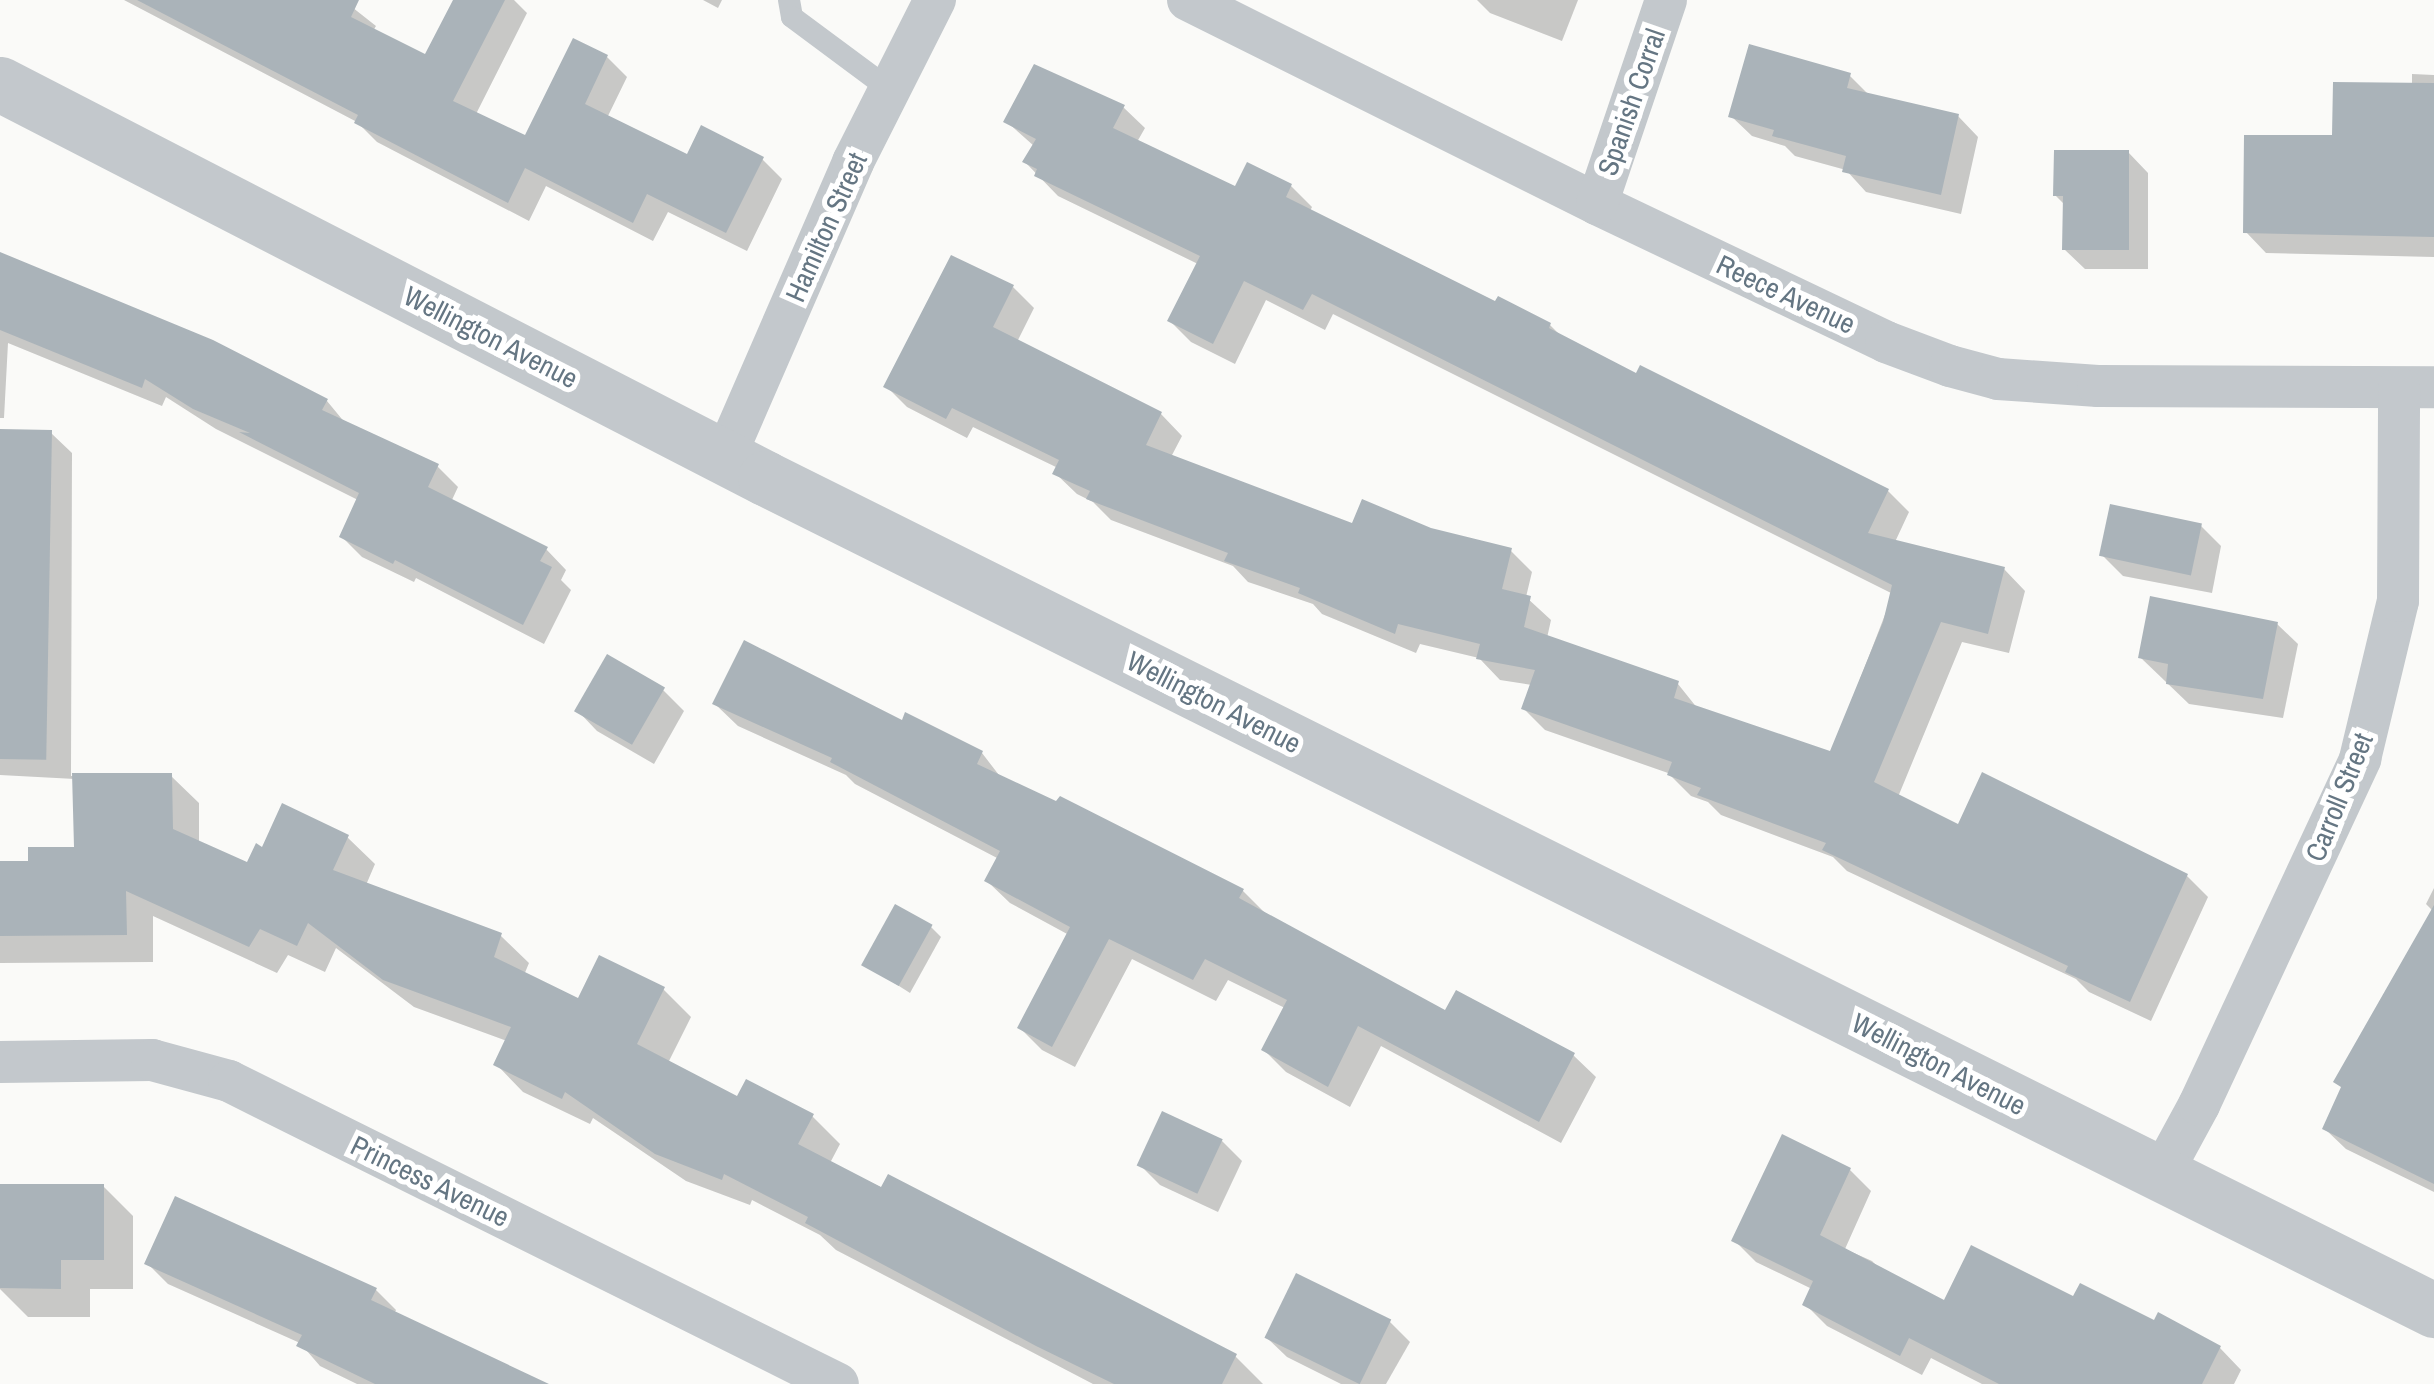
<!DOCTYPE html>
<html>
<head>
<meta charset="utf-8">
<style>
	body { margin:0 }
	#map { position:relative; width:2434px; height:1384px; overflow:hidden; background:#fafaf8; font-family:"Archivo Narrow",sans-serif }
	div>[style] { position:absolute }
	.shadow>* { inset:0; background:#0003 }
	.building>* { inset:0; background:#aab3b9; transform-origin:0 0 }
	.service>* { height:22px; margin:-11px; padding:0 11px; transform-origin:11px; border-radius:11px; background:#c3c8cc }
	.minor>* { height:42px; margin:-21px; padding:0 21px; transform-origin:21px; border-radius:21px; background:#c3c8cc }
	.tertiary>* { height:55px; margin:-27.5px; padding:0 27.5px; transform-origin:27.5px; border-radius:27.5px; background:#c3c8cc }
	span { translate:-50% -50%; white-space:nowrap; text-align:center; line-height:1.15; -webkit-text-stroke:10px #fff; paint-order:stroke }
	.street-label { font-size:28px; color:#657683 }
</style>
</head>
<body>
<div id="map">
	<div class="shadow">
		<i style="clip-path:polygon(124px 0,343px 0,376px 26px,373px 31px,426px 58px,456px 0,514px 0,527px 13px,476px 114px,526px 139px,574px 42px,607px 57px,627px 77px,607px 118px,688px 158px,762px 159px,782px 179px,747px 251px,668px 212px,653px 241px,546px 186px,529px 221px,377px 142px,357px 122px)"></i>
		<i style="clip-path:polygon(703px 0,722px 0,718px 8px)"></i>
		<i style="clip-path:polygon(1477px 0,1578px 0,1562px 41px,1490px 13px)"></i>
		<i style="clip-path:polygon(2412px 74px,2434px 75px,2434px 257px,2266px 253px,2246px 232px,2335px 137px,2412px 85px)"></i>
		<i style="clip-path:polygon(1850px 76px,1870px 96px,1958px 116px,1978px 137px,1961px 214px,1866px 192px,1846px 170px,1795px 156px,1785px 146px,1752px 136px,1731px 116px)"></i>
		<i style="clip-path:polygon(1123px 107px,1145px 128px,1137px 142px,1236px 190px,1291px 186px,1312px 207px,1310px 211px,1496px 304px,1550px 325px,1563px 338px,1637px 376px,1888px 491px,1909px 512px,1895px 542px,2004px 569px,2025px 591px,2009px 653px,1962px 642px,1898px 797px,1959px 828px,2187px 876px,2208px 897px,2151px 1021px,2089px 992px,2076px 979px,1847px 871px,1833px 857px,1721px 815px,1708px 802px,1691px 796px,1668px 773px,1545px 730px,1524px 709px,1532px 685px,1500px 680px,1479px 658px,1420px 644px,1416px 653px,1322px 614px,1313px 604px,1248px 582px,1233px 566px,1111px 520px,1093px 502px,1077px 494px,1055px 473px,1058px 468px,973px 427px,967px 438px,907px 407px,886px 386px,1013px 287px,1034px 308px,1017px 342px,1161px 414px,1182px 436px,1171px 457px,1353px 526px,1430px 531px,1511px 551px,1532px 572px,1526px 597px,1551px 620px,1547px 638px,1678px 684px,1698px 709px,1831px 754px,1893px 594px,1333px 314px,1325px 330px,1266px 300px,1235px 364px,1191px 342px,1170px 321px,1198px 264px,1058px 196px,1025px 162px,1034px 146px,1006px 121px)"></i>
		<i style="clip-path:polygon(2128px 152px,2148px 173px,2148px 269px,2085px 269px,2064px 249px,2065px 205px,2055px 195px)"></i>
		<i style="clip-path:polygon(0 262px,327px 401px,346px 424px,437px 466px,458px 487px,451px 502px,546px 549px,566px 570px,561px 580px,571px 590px,544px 644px,416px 578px,414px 582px,362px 557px,342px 537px,358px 500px,216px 429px,166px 397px,162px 406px,8px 343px,4px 418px,0 418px)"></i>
		<i style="clip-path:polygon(0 432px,51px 433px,72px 453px,71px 776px,171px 776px,199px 803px,199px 843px,248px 865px,263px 851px,347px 837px,375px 864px,366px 885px,501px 936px,529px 963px,524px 975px,579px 1001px,663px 989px,691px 1017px,668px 1063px,738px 1099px,812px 1116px,840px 1144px,830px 1163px,1235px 1356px,1263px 1384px,1093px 1384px,836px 1250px,820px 1235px,752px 1200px,750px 1205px,686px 1181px,593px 1118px,590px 1124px,523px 1092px,496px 1064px,507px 1041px,414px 1007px,336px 948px,325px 972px,288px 955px,277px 973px,153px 916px,153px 962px,0 963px,0 863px,30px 864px,76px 849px,75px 779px,0 775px)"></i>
		<i style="clip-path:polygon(2201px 526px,2221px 546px,2212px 593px,2123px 576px,2102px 555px)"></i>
		<i style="clip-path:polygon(2277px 624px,2298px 644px,2283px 718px,2189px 704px,2141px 658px)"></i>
		<i style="clip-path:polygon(663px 690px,684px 711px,654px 764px,597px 731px,577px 710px)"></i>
		<i style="clip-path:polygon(715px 704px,903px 724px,982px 753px,1002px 779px,1056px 804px,1061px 799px,1243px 891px,1265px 913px,1446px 1013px,1573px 1055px,1596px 1077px,1561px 1143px,1381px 1046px,1350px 1107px,1286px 1072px,1264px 1050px,1285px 1008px,1228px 980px,1216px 1001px,1132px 959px,1075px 1067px,1042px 1050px,1020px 1028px,1069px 935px,1010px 903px,987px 881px,999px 859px,855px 784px,846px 775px,738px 726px)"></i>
		<i style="clip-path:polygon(2434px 888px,2434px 1192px,2346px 1149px,2325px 1129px,2343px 1088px,2336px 1081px,2433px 911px,2426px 904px)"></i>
		<i style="clip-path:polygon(931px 927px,941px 937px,910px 993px,866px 965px)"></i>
		<i style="clip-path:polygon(1222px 1141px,1242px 1161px,1218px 1212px,1160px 1185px,1140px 1165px)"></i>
		<i style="clip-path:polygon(1850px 1170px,1871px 1191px,1845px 1249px,1872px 1261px,1885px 1274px,1945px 1303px,2074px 1300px,2155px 1323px,2159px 1315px,2220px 1348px,2241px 1370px,2234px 1384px,1982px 1384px,1931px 1358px,1922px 1375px,1827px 1326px,1805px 1304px,1812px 1289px,1756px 1262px,1734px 1240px)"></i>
		<i style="clip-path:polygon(0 1186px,103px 1186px,133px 1216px,133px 1289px,90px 1289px,90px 1317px,28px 1317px,0 1289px)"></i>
		<i style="clip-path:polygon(147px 1263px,376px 1290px,396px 1310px,394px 1314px,532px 1384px,357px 1384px,320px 1366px,300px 1343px,168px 1284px)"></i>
		<i style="clip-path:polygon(1390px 1322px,1410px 1342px,1386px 1384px,1341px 1384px,1287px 1357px,1266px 1337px)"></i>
	</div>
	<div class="building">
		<i style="clip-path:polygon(137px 0,359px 0,351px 17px,425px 54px,453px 0,505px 0,453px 101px,525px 135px,573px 38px,608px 55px,585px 104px,687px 154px,701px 125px,764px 157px,726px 233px,647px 194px,633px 223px,525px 168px,508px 203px,354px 123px,358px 115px)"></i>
		<i style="clip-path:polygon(1749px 44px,1851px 73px,1847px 88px,1959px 114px,1941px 195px,1842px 172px,1846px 156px,1772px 136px,1774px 130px,1728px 117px)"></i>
		<i style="clip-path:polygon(1034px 64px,1125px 105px,1113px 128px,1235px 186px,1247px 162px,1292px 184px,1286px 197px,1495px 301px,1498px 296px,1551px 323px,1549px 328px,1636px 373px,1640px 365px,1889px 489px,1868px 533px,2005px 567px,1988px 634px,1941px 622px,1874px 782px,1958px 824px,1982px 772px,2188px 874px,2130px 1002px,2065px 972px,2068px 966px,1822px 850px,1826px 843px,1697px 795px,1701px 788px,1667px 775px,1672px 762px,1521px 709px,1535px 670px,1476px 659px,1480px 644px,1398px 624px,1395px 634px,1298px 593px,1300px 588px,1224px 561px,1228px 553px,1086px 499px,1090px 491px,1052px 474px,1059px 460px,952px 408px,946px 419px,883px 387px,951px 255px,1014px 285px,993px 327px,1162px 412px,1146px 445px,1352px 523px,1362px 499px,1431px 528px,1512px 548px,1502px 589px,1531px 596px,1524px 627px,1679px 681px,1674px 698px,1830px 751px,1883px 622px,1892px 585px,1312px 294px,1303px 310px,1244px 281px,1213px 344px,1167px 321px,1200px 256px,1034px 176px,1037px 169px,1022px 162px,1036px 139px,1003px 122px)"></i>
		<i style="clip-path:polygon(2333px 82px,2434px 83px,2434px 237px,2243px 233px,2244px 135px,2332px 135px)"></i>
		<i style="clip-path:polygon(2054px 150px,2129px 150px,2129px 250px,2062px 250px,2063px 196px,2053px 196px)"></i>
		<i style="clip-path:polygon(0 252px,213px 340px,328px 399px,322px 410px,439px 464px,428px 487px,548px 547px,540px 561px,552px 567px,523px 625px,395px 560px,393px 564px,339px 537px,359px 493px,239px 432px,250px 433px,193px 409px,145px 379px,142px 388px,0 330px)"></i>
		<i style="left:0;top:429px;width:52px;height:330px;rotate:1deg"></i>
		<i style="left:2110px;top:504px;width:94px;height:53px;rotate:12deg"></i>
		<i style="clip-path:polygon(2150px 596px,2278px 622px,2263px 699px,2166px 684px,2168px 664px,2138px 658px)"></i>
		<i style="clip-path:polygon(744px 640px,902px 720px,905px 712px,983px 751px,977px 764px,1056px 801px,1060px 796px,1244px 889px,1239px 898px,1445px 1010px,1456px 990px,1575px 1053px,1539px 1122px,1358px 1026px,1328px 1087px,1261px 1050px,1287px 1000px,1205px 959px,1193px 980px,1109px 939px,1052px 1047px,1017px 1028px,1070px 927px,984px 881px,1000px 851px,830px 762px,832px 758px,712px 704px)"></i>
		<i style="left:607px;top:654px;width:67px;height:66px;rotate:30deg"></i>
		<i style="clip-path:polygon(72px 773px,172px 773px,173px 829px,247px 862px,256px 843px,262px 847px,282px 803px,349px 835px,333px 870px,502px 933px,494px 957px,578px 998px,599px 955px,665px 987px,637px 1044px,737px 1096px,746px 1079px,814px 1114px,798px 1144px,881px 1187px,888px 1174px,1237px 1354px,1222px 1384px,1114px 1384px,1036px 1346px,805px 1223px,808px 1217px,724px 1174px,722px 1180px,655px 1154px,565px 1092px,562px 1099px,493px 1065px,511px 1027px,383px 980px,308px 923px,297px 946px,260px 929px,249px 947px,126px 891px,127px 935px,0 936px,0 861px,28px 861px,28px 847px,74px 847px)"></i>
		<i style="left:895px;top:904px;width:43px;height:70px;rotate:29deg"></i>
		<i style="clip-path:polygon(2434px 905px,2434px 1184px,2322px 1129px,2341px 1087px,2333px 1082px)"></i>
		<i style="left:1162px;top:1111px;width:67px;height:60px;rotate:25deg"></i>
		<i style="clip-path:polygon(1782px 1134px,1851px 1168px,1820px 1235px,1944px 1300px,1971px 1245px,2073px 1296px,2080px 1283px,2154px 1320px,2158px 1312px,2221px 1346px,2202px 1384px,1999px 1384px,1909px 1338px,1900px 1356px,1802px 1305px,1813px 1281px,1731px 1241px)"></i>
		<i style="clip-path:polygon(0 1184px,104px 1184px,104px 1260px,61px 1260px,61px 1289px,0 1288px)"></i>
		<i style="clip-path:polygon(175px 1196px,377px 1288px,371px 1300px,549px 1384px,375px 1384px,296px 1346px,302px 1335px,144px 1264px)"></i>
		<i style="left:1296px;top:1273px;width:106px;height:72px;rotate:26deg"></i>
	</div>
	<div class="service">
		<i style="left:789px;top:0;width:17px;rotate:80deg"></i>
		<i style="left:792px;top:17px;width:121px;rotate:36.6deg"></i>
	</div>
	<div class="minor">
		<i style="left:1188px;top:0;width:457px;rotate:26.5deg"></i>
		<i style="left:1597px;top:204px;width:320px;rotate:25.5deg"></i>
		<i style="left:1886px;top:342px;width:68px;rotate:20.6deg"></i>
		<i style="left:1950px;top:366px;width:50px;rotate:15.2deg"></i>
		<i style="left:1998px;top:379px;width:100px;rotate:4deg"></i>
		<i style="left:2098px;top:386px;width:336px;rotate:0.2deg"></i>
		<i style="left:1597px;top:204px;width:215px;rotate:-71.3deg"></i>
		<i style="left:725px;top:457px;width:322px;rotate:-66.5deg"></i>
		<i style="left:853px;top:162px;width:182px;rotate:-63.2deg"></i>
		<i style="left:0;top:1062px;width:152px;rotate:-0.8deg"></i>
		<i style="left:152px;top:1060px;width:80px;rotate:15.3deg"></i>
		<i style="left:229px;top:1081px;width:680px;rotate:26.45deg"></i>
		<i style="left:2161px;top:1175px;width:80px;rotate:-61.5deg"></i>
		<i style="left:2199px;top:1105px;width:382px;rotate:-65deg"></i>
		<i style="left:2360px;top:759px;width:163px;rotate:-76.5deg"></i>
		<i style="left:2398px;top:601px;width:213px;rotate:-89.7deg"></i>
	</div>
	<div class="tertiary">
		<i style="left:0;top:84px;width:861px;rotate:27.25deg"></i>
		<i style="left:765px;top:478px;width:1865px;rotate:26.5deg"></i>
	</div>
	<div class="street-label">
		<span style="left:1631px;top:102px;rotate:-71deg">Spanish Corral</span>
		<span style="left:826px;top:227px;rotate:-66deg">Hamilton Street</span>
		<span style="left:1786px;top:294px;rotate:25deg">Reece Avenue</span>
		<span style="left:491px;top:337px;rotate:27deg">Wellington Avenue</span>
		<span style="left:1214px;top:702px;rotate:27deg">Wellington Avenue</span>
		<span style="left:2339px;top:797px;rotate:-68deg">Carroll Street</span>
		<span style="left:1939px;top:1064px;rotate:27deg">Wellington Avenue</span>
		<span style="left:430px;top:1181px;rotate:26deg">Princess Avenue</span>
	</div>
</div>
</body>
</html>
